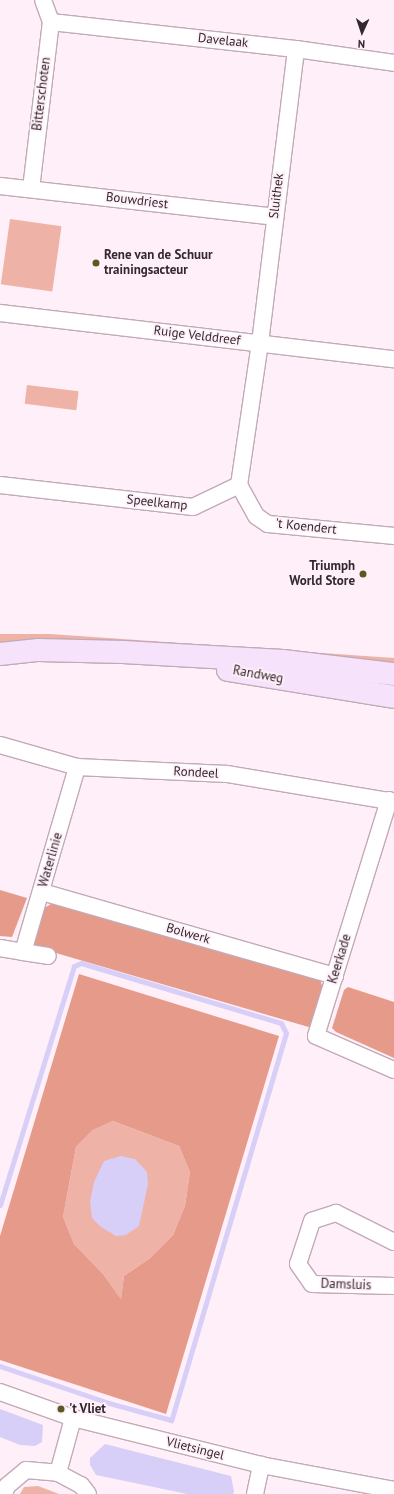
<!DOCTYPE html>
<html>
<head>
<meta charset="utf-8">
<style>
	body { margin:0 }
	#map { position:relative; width:394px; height:1494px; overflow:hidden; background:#ffeff8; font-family:"PT Sans",sans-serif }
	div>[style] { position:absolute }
	.green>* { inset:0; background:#eeb3a6; transform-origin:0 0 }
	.forest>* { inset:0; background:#e69a8a }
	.water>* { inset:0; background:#d7cff8 }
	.stream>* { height:5px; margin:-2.5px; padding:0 2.5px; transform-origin:2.5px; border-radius:2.5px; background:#d7cff8 }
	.roads { filter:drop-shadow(1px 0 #c2aab7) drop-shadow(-1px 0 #c2aab7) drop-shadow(0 1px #c2aab7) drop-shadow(0 -1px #c2aab7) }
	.minor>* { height:16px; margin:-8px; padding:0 8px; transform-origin:8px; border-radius:8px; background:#fff }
	.secondary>* { height:22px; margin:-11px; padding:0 11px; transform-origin:11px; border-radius:11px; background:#f6e2fb }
	.dots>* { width:11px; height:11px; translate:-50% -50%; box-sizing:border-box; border:2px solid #ffeff8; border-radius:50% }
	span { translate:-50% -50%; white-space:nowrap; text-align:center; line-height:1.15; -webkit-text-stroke:3.5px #ffeff8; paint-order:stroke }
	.street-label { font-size:13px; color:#32292e }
	.poi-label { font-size:13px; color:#32292e; font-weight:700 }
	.left { translate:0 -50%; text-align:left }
	.right { translate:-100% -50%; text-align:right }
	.north { position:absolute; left:342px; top:12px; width:40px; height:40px; -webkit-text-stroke:3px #ffeff8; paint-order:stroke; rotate:183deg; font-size:11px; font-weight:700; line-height:16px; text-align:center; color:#32292e }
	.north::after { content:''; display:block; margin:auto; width:14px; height:18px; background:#32292e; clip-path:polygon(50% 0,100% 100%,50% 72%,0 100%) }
</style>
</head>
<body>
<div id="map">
	<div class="green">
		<i style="left:10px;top:219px;width:52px;height:66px;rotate:8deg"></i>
		<i style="left:27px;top:385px;width:52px;height:19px;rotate:7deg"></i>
		<i style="clip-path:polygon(0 634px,50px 634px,394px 658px,394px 667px,0 644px)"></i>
		<i style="clip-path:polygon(113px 1121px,179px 1146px,190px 1172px,185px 1206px,173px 1235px,149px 1259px,124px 1276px,121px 1299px,103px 1274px,74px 1244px,63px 1217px,76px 1147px,93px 1130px)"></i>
		<i style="clip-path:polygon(38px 1486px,59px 1494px,20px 1494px,24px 1487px)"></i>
	</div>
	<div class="forest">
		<i style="clip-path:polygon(0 890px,27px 898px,12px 937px,0 936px)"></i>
		<i style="clip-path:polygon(54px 902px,320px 979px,323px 989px,312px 1028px,32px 946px,43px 909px)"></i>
		<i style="clip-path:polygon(evenodd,79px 974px,279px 1036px,166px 1414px,0 1360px,0 1236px,79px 974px,113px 1121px,179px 1146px,190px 1172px,185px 1206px,173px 1235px,149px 1259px,124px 1276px,121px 1299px,103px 1274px,74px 1244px,63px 1217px,76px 1147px,93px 1130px,113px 1121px)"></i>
		<i style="clip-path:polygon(348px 987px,394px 1002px,394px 1058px,336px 1032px,332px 1028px,344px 990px)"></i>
	</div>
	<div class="water">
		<i style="clip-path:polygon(121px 1156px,135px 1159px,147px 1172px,148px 1184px,139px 1226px,126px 1235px,116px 1236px,101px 1227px,92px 1218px,90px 1202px,94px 1182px,104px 1161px)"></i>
		<i style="clip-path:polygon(0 1409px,43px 1425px,42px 1442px,35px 1446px,20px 1445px,0 1437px)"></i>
		<i style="clip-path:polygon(105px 1444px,231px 1476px,234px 1492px,233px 1494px,187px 1494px,96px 1475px,90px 1465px,90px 1458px)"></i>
	</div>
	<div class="stream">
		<i style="left:0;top:1205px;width:250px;rotate:-72.8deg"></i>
		<i style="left:74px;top:966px;width:8px;rotate:-23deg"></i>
		<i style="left:81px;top:963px;width:209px;rotate:16.7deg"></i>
		<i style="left:281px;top:1023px;width:11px;rotate:63deg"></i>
		<i style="left:286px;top:1033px;width:404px;rotate:106.5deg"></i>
		<i style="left:171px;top:1420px;width:64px;rotate:-164.7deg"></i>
		<i style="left:109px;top:1403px;width:115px;rotate:-161.3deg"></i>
	</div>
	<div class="roads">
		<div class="minor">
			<i style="left:51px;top:22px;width:246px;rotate:6.3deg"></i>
			<i style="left:296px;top:49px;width:99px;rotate:8.1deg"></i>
			<i style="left:0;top:186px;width:277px;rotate:6.4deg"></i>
			<i style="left:31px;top:189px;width:168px;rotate:-83.2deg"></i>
			<i style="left:51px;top:22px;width:23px;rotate:-110deg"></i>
			<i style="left:0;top:313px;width:397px;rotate:6.7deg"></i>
			<i style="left:0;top:485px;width:194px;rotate:6.5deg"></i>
			<i style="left:193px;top:507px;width:51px;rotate:-25.6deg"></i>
			<i style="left:239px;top:485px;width:144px;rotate:-81.6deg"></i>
			<i style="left:260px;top:343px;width:296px;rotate:-83deg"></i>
			<i style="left:239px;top:485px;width:35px;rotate:61deg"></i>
			<i style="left:256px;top:516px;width:14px;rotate:34deg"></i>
			<i style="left:268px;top:524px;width:127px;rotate:5.4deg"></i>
			<i style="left:0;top:745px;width:80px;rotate:15.9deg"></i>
			<i style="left:77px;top:767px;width:150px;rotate:2.7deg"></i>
			<i style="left:227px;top:774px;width:169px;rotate:9.5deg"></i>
			<i style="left:389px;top:800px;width:247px;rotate:107.2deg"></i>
			<i style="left:316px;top:1036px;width:85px;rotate:23.6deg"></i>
			<i style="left:42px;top:892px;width:305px;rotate:16deg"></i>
			<i style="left:0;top:948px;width:23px;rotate:10deg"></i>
			<i style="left:23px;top:952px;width:193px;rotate:-73.7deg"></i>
			<i style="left:23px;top:952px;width:25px;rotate:9deg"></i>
			<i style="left:394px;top:1242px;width:65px;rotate:-153.4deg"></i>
			<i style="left:336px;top:1213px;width:25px;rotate:162deg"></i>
			<i style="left:312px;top:1221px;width:45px;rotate:108deg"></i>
			<i style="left:298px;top:1264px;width:24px;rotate:55deg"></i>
			<i style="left:312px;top:1284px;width:82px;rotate:1.4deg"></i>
			<i style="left:0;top:1392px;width:77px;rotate:19.6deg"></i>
			<i style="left:73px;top:1418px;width:194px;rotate:14deg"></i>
			<i style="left:261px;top:1465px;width:135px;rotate:10.6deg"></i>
			<i style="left:58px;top:1473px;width:57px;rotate:-74.7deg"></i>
			<i style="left:4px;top:1494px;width:9px;rotate:-69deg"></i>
			<i style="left:7px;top:1486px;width:25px;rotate:-40deg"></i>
			<i style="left:26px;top:1470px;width:32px;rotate:5deg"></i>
			<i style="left:58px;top:1473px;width:26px;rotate:28deg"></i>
			<i style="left:81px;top:1485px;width:11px;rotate:52deg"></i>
			<i style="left:255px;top:1494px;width:30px;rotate:-78deg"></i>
		</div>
		<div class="secondary">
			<i style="left:0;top:654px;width:39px;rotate:-6deg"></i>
			<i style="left:39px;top:650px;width:84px;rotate:1.4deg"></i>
			<i style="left:123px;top:652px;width:160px;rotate:3.2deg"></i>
			<i style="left:283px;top:661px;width:112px;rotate:6.7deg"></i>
			<i style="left:228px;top:670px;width:168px;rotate:9.2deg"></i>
		</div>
	</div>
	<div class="dots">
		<i style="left:96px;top:263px;background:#5c5825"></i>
		<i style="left:363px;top:574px;background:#5c5825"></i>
		<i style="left:61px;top:1409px;background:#5c5825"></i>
	</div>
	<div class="street-label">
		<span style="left:223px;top:41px;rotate:6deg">Davelaak</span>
		<span style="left:42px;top:94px;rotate:-83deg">Bitterschoten</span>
		<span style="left:277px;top:196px;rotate:-83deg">Sluithek</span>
		<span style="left:137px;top:201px;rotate:7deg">Bouwdriest</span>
		<span style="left:197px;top:336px;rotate:7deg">Ruige Velddreef</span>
		<span style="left:157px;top:503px;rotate:6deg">Speelkamp</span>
		<span style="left:306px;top:527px;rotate:6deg">'t Koendert</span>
		<span style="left:258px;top:675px;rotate:10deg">Randweg</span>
		<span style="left:196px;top:773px;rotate:3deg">Rondeel</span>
		<span style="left:51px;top:860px;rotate:-74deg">Waterlinie</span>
		<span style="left:188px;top:934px;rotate:16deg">Bolwerk</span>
		<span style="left:340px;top:959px;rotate:-73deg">Keerkade</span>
		<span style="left:346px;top:1285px;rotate:2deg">Damsluis</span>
		<span style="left:195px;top:1449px;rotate:14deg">Vlietsingel</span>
	</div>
	<div class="poi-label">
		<span class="left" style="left:104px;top:263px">Rene van de Schuur<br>trainingsacteur</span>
		<span class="right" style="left:355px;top:574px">Triumph<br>World Store</span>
		<span class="left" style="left:69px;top:1409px">'t Vliet</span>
	</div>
	<div class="north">N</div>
</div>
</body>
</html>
